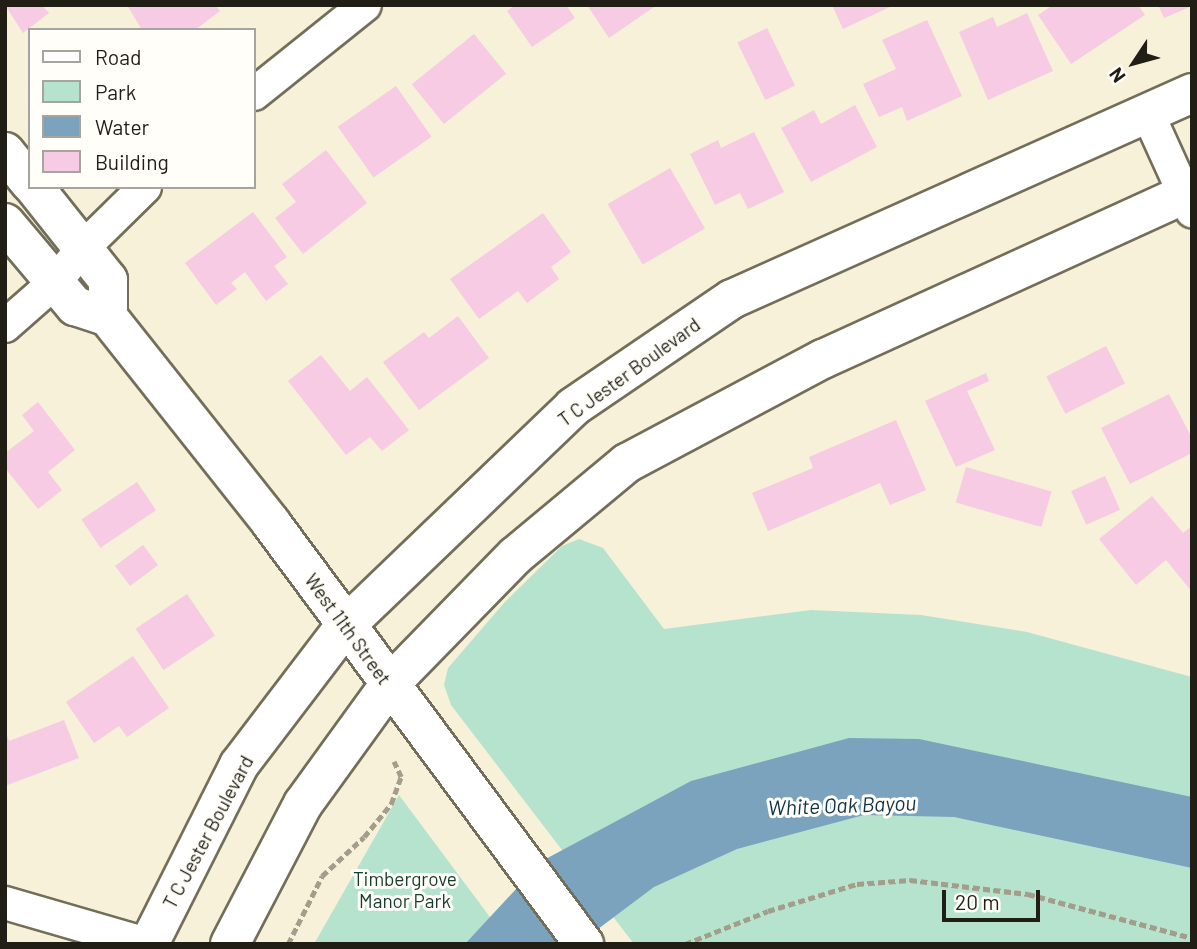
<!DOCTYPE html>
<html>
<head>
<meta charset="utf-8">
<style>
	body { margin:0 }
	#map { position:relative; width:1197px; height:949px; overflow:hidden; background:#f6f1d8; font-family:Barlow,sans-serif }
	div>[style] { position:absolute }
	.green>* { inset:0; background:#b6e3cd }
	.water>* { inset:0; background:#7ba3bd }
	.building>* { inset:0; background:#f7cbe3; transform-origin:0 0 }
	.path>* { height:4.5px; margin-top:-2.25px; transform-origin:0; background:repeating-linear-gradient(90deg,#a29e8b 0 7px,transparent 0 10.5px) }
	.roads { filter:drop-shadow(2px 0 #736e59) drop-shadow(-2px 0 #736e59) drop-shadow(0 2px #736e59) drop-shadow(0 -2px #736e59) }
	.street>* { height:32px; margin:-16px; padding:0 16px; transform-origin:16px; border-radius:16px; background:#fff }
	.secondary>* { height:38px; margin:-19px; padding:0 19px; transform-origin:19px; border-radius:19px; background:#fff }
	span { translate:-50% -50%; white-space:nowrap; text-align:center; line-height:1.15; -webkit-text-stroke:6px #fffef9; paint-order:stroke }
	.street-label { font-size:19px; color:#201e15 }
	.park-label { font-size:19px; color:#143b2b }
	.water-label { font-size:21px; color:#103346; font-style:italic }
	.frame { position:absolute; inset:0; border:7px solid #201e15; pointer-events:none }
	.legend { position:absolute; left:28px; top:28px; width:228px; height:161px; box-sizing:border-box; background:#fffef9; border:2px solid #a6a49e; margin:0; padding:9px 12px; list-style:none; font-size:21px; color:#201e15 }
	.legend li { display:flex; align-items:center; gap:14px; height:35px }
	.legend b { width:35px; border:2px solid #a6a49e }
	.north { position:absolute; left:1099px; top:28px; width:70px; height:70px; -webkit-text-stroke:5px #fffef9; paint-order:stroke; rotate:234deg; font-size:19px; font-weight:700; line-height:28px; text-align:center; color:#201e15 }
	.north::after { content:''; display:block; margin:auto; width:24px; height:32px; background:#201e15; clip-path:polygon(50% 0,100% 100%,50% 72%,0 100%) }
	.scale { position:absolute; left:942px; top:890px; width:98px; height:32px; box-sizing:border-box; border:4px solid #201e15; border-top:0; padding-left:9px; font-size:21px; line-height:24px; white-space:nowrap; color:#201e15; -webkit-text-stroke:5px #fffef9; paint-order:stroke }
</style>
</head>
<body>
<div id="map">
	<div class="green">
		<i style="clip-path:polygon(579px 539px,603px 548px,664px 629px,811px 610px,921px 615px,1027px 632px,1192px 677px,1192px 944px,634px 944px,451px 705px,444px 685px,448px 668px,504px 603px,562px 546px)"></i>
		<i style="clip-path:polygon(399px 795px,510px 944px,314px 944px)"></i>
	</div>
	<div class="water">
		<i style="clip-path:polygon(849px 738px,919px 739px,1192px 797px,1192px 868px,954px 817px,864px 815px,737px 849px,654px 887px,578px 944px,465px 944px,542px 861px,691px 781px)"></i>
	</div>
	<div class="building">
		<i style="clip-path:polygon(5px 5px,42px 5px,49px 13px,23px 33px)"></i>
		<i style="clip-path:polygon(127px 5px,215px 5px,220px 11px,195px 30px,142px 30px)"></i>
		<i style="clip-path:polygon(515px 5px,566px 5px,575px 18px,532px 47px,507px 11px)"></i>
		<i style="clip-path:polygon(587px 5px,657px 5px,609px 38px)"></i>
		<i style="clip-path:polygon(832px 5px,894px 5px,843px 29px)"></i>
		<i style="clip-path:polygon(1053px 5px,1138px 5px,1145px 15px,1071px 64px,1038px 15px)"></i>
		<i style="clip-path:polygon(1158px 5px,1192px 5px,1192px 6px,1164px 18px)"></i>
		<i style="clip-path:polygon(1027px 13px,1053px 71px,988px 100px,959px 32px,993px 17px,997px 27px)"></i>
		<i style="clip-path:polygon(927px 20px,962px 96px,907px 121px,902px 107px,879px 117px,863px 84px,896px 69px,882px 40px)"></i>
		<i style="left:767px;top:28px;width:64px;height:33px;rotate:64deg"></i>
		<i style="left:474px;top:34px;width:51px;height:80px;rotate:51deg"></i>
		<i style="left:396px;top:86px;width:62px;height:71px;rotate:55deg"></i>
		<i style="clip-path:polygon(855px 105px,877px 147px,811px 182px,781px 128px,814px 110px,821px 124px)"></i>
		<i style="clip-path:polygon(754px 132px,784px 192px,748px 209px,740px 193px,715px 205px,690px 154px,718px 140px,721px 148px)"></i>
		<i style="clip-path:polygon(326px 150px,367px 203px,303px 254px,275px 218px,296px 202px,282px 184px)"></i>
		<i style="left:670px;top:168px;width:70px;height:72px;rotate:60deg"></i>
		<i style="clip-path:polygon(253px 212px,287px 257px,274px 266px,288px 284px,266px 301px,245px 272px,231px 283px,237px 289px,216px 305px,185px 263px)"></i>
		<i style="clip-path:polygon(543px 213px,571px 252px,551px 267px,559px 279px,527px 303px,518px 291px,479px 319px,450px 279px)"></i>
		<i style="clip-path:polygon(458px 316px,489px 358px,419px 410px,383px 362px,424px 332px,429px 338px)"></i>
		<i style="left:1106px;top:346px;width:42px;height:67px;rotate:63deg"></i>
		<i style="clip-path:polygon(321px 355px,350px 391px,367px 377px,409px 430px,382px 451px,370px 437px,346px 455px,288px 381px)"></i>
		<i style="clip-path:polygon(986px 373px,989px 381px,967px 391px,995px 450px,956px 467px,925px 401px)"></i>
		<i style="clip-path:polygon(1169px 394px,1192px 438px,1192px 453px,1130px 484px,1101px 428px)"></i>
		<i style="clip-path:polygon(38px 402px,75px 450px,48px 472px,62px 490px,38px 509px,5px 468px,5px 453px,34px 431px,22px 415px)"></i>
		<i style="clip-path:polygon(896px 420px,926px 490px,890px 505px,880px 483px,768px 531px,752px 493px,813px 468px,809px 457px)"></i>
		<i style="left:966px;top:467px;width:89px;height:37px;rotate:16deg"></i>
		<i style="left:1105px;top:476px;width:37px;height:37px;rotate:66deg"></i>
		<i style="left:137px;top:482px;width:34px;height:67px;rotate:56deg"></i>
		<i style="clip-path:polygon(1152px 496px,1183px 533px,1192px 526px,1192px 592px,1166px 560px,1136px 585px,1099px 539px)"></i>
		<i style="left:143px;top:545px;width:25px;height:35px;rotate:53deg"></i>
		<i style="left:187px;top:594px;width:50px;height:62px;rotate:56deg"></i>
		<i style="clip-path:polygon(133px 656px,169px 708px,127px 737px,119px 726px,94px 743px,66px 702px)"></i>
		<i style="clip-path:polygon(64px 720px,79px 758px,5px 786px,5px 730px,9px 741px)"></i>
	</div>
	<div class="path">
		<i style="left:288px;top:944px;width:76px;rotate:-63.4deg"></i>
		<i style="left:322px;top:876px;width:57px;rotate:-42.9deg"></i>
		<i style="left:364px;top:837px;width:43px;rotate:-50.7deg"></i>
		<i style="left:391px;top:804px;width:29px;rotate:-70deg"></i>
		<i style="left:401px;top:777px;width:17px;rotate:-115deg"></i>
		<i style="left:685px;top:944px;width:89px;rotate:-21.7deg"></i>
		<i style="left:768px;top:911px;width:93px;rotate:-16.9deg"></i>
		<i style="left:857px;top:884px;width:53px;rotate:-4.3deg"></i>
		<i style="left:910px;top:880px;width:119px;rotate:6.8deg"></i>
		<i style="left:1028px;top:894px;width:170px;rotate:15deg"></i>
	</div>
	<div class="roads">
		<div class="street">
			<i style="left:254px;top:94px;width:142px;rotate:-38.7deg"></i>
			<i style="left:1148px;top:114px;width:107px;rotate:65.6deg"></i>
			<i style="left:5px;top:326px;width:67px;rotate:-41.3deg"></i>
			<i style="left:55px;top:282px;width:44px;rotate:-50.5deg"></i>
			<i style="left:83px;top:248px;width:87px;rotate:-44.5deg"></i>
			<i style="left:5px;top:903px;width:147px;rotate:16.2deg"></i>
		</div>
		<div class="secondary">
			<i style="left:5px;top:152px;width:40px;rotate:51deg"></i>
			<i style="left:34px;top:187px;width:119px;rotate:51.5deg"></i>
			<i style="left:108px;top:280px;width:37px;rotate:90deg"></i>
			<i style="left:5px;top:223px;width:109px;rotate:49.9deg"></i>
			<i style="left:75px;top:306px;width:35px;rotate:18deg"></i>
			<i style="left:108px;top:317px;width:263px;rotate:51.6deg"></i>
			<i style="left:271px;top:523px;width:525px;rotate:53.37deg"></i>
			<i style="left:149px;top:944px;width:200px;rotate:-63.3deg"></i>
			<i style="left:239px;top:765px;width:175px;rotate:-52.7deg"></i>
			<i style="left:345px;top:626px;width:316px;rotate:-43.8deg"></i>
			<i style="left:573px;top:407px;width:192px;rotate:-34.2deg"></i>
			<i style="left:732px;top:299px;width:504px;rotate:-24.12deg"></i>
			<i style="left:230px;top:944px;width:158px;rotate:-62.5deg"></i>
			<i style="left:303px;top:804px;width:147px;rotate:-54.1deg"></i>
			<i style="left:389px;top:685px;width:180px;rotate:-45.7deg"></i>
			<i style="left:515px;top:556px;width:146px;rotate:-39.7deg"></i>
			<i style="left:627px;top:463px;width:222px;rotate:-28deg"></i>
			<i style="left:823px;top:359px;width:405px;rotate:-24.5deg"></i>
		</div>
	</div>
	<div class="street-label">
		<span style="left:629px;top:372px;rotate:-36deg">T C Jester Boulevard</span>
		<span style="left:348px;top:629px;rotate:54deg">West 11th Street</span>
		<span style="left:208px;top:832px;rotate:-62deg">T C Jester Boulevard</span>
	</div>
	<div class="park-label">
		<span style="left:405px;top:890px">Timbergrove<br>Manor Park</span>
	</div>
	<div class="water-label">
		<span style="left:842px;top:805px;rotate:-2deg">White Oak Bayou</span>
	</div>
	<div class="frame"></div>
	<ul class="legend">
	<li><b style="height:9px;background:#fff"></b>Road</li>
	<li><b style="height:19px;background:#b6e3cd"></b>Park</li>
	<li><b style="height:19px;background:#7ba3bd"></b>Water</li>
	<li><b style="height:19px;background:#f7cbe3"></b>Building</li>
	</ul>
	<div class="north">N</div>
	<div class="scale">20 m</div>
</div>
</body>
</html>
